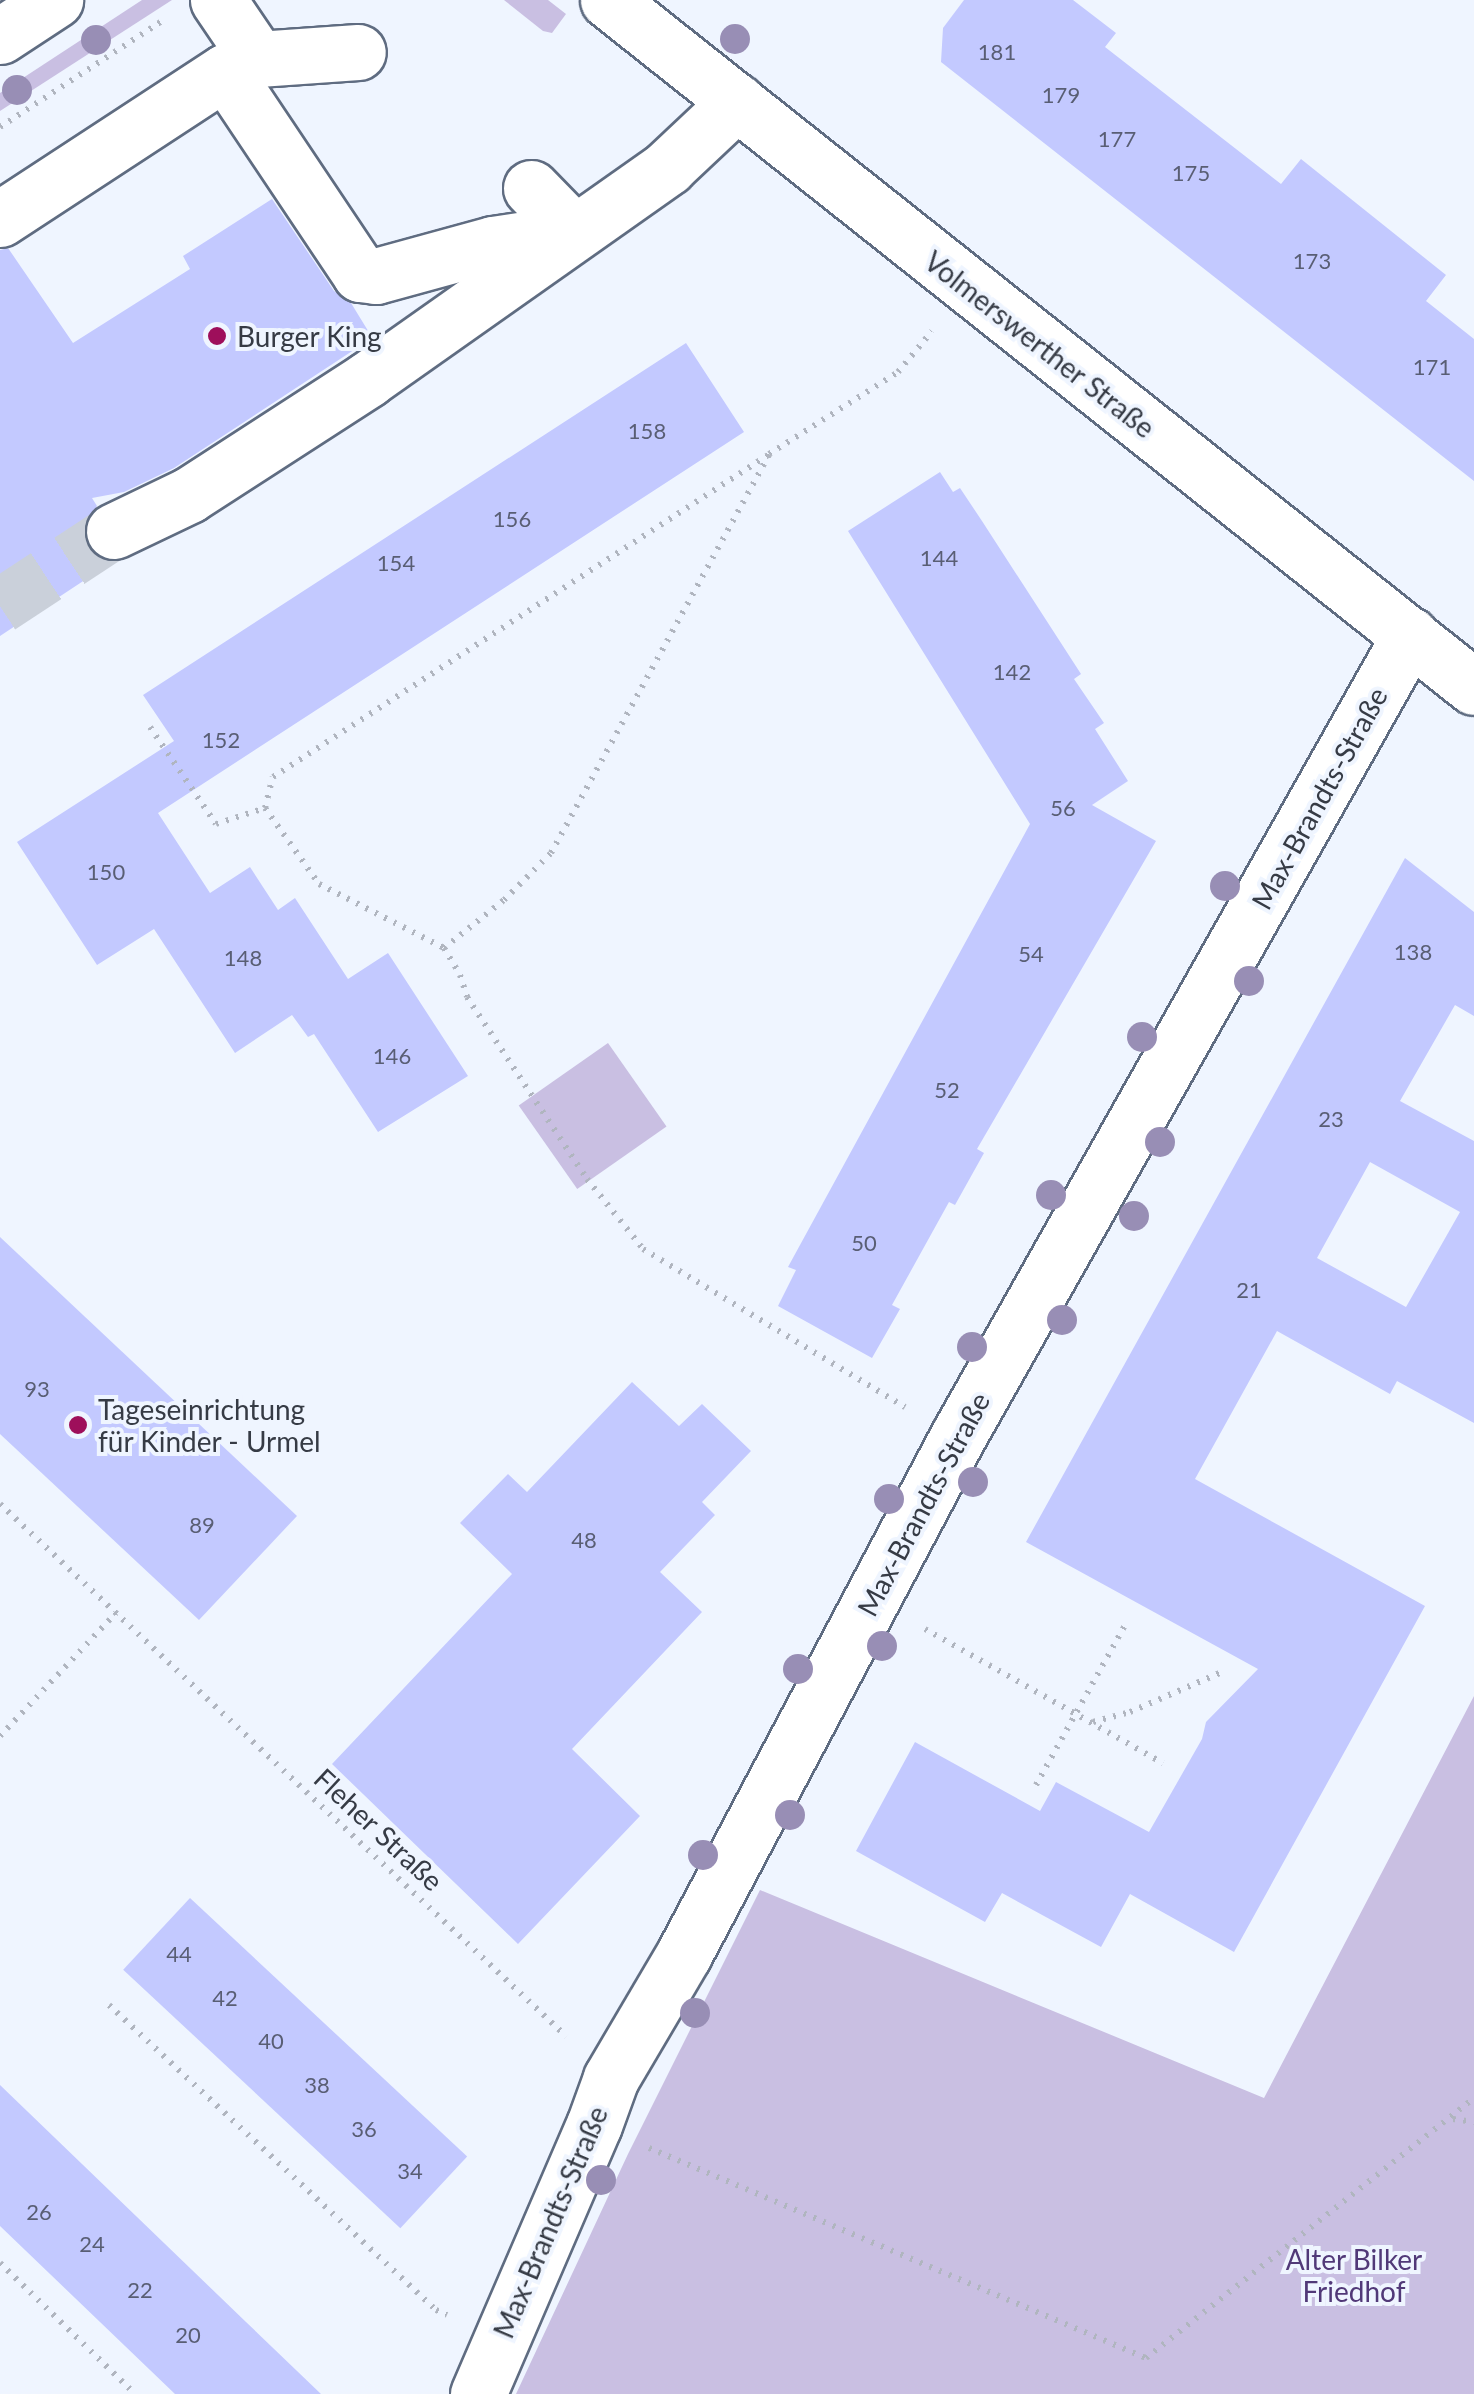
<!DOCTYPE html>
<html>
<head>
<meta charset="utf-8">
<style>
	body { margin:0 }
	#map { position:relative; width:1474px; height:2394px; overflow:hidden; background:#eff5ff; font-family:Lato,sans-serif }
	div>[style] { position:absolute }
	.green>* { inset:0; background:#c9bfe2; transform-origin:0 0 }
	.building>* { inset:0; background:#c3c9ff; transform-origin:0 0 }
	.minor-tunnel>* { height:55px; margin-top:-27.5px; transform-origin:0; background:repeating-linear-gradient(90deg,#cad0da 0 55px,transparent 0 83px) }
	.path>* { height:6px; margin-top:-3px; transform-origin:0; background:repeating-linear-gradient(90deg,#b0b5bf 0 2.5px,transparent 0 10.5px) }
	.roads { filter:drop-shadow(2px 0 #5f6c81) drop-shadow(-2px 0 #5f6c81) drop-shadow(0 2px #5f6c81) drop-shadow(0 -2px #5f6c81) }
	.minor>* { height:55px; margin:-27.5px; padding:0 27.5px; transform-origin:27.5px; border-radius:27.5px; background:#fff }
	.major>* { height:55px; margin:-27.5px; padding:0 27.5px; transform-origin:27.5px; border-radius:27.5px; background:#fff }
	.trees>* { width:30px; height:30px; margin:-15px; border-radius:50%; background:#988eb5 }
	.dots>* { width:28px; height:28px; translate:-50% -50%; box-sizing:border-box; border:5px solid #eff5ff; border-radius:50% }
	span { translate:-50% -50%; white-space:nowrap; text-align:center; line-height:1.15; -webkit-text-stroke:8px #eff5ff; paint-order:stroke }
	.number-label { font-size:22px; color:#595e74 }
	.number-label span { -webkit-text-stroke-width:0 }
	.poi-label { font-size:28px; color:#363b45 }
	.left { translate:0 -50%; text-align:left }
	.street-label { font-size:28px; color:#363b45 }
	.park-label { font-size:28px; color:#513978 }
</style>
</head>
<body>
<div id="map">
	<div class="green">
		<i style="clip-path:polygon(142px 0,172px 0,0 111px,0 93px)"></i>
		<i style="clip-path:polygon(504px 0,548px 0,566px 14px,552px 33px,543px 31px)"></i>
		<i style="left:608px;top:1043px;width:102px;height:109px;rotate:55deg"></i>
		<i style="clip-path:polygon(1474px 1696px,1474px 2394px,516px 2394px,628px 2154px,760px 1890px,1264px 2098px)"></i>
	</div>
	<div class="building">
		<i style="clip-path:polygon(964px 0,1073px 0,1116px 33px,1105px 47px,1281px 184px,1301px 159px,1446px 275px,1426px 301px,1474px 339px,1474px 481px,941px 62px,943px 28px)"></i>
		<i style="clip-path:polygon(272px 199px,334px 291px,351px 303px,370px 334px,366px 342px,174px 468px,124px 492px,92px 498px,97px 506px,83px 528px,86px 544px,97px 557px,112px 562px,0 636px,0 250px,8px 248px,73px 343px,190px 269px,183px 256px)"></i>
		<i style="clip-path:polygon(686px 343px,744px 432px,158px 813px,210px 893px,250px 867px,278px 910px,295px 898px,348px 979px,388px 953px,468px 1076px,378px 1132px,314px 1034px,308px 1037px,292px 1015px,235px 1053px,154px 929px,97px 965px,17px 842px,174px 741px,143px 695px)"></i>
		<i style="clip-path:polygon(940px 472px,953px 492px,960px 488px,982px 521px,1081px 674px,1074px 679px,1104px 723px,1095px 729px,1128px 781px,1092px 805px,1156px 841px,977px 1149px,984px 1153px,955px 1205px,949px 1202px,892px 1305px,900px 1309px,872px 1358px,778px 1306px,796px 1270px,788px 1267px,1030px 824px,848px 531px)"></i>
		<i style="clip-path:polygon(evenodd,1405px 858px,1474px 912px,1474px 1016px,1455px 1005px,1400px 1101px,1474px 1141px,1474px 1423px,1397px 1381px,1390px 1394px,1277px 1331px,1195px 1479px,1425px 1606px,1234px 1952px,1130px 1894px,1101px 1947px,1002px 1893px,985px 1922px,856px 1851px,915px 1742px,1040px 1811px,1056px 1782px,1149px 1832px,1202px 1739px,1206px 1722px,1258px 1669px,1026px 1542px,1405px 858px,1370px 1162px,1460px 1212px,1406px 1307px,1317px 1258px,1370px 1162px)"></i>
		<i style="clip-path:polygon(0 1237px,297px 1516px,199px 1620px,0 1434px)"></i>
		<i style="clip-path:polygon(632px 1382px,679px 1426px,702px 1404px,751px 1451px,702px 1502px,715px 1515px,660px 1572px,702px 1612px,572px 1749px,640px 1816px,518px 1944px,332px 1764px,512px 1574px,460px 1523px,508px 1474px,527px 1492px)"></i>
		<i style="left:190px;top:1898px;width:379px;height:98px;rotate:43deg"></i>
		<i style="clip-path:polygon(0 2085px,246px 2322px,321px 2394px,175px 2394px,0 2226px)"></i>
	</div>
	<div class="minor-tunnel">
		<i style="left:0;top:606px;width:136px;rotate:-33.3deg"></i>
	</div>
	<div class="path">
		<i style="left:0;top:127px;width:194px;rotate:-33.2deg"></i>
		<i style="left:150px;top:727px;width:117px;rotate:55.8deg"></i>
		<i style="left:216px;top:824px;width:52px;rotate:-18.1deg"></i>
		<i style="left:265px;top:808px;width:93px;rotate:54.6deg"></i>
		<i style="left:319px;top:884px;width:140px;rotate:27.1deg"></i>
		<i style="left:444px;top:948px;width:77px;rotate:-38.7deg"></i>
		<i style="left:504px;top:900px;width:66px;rotate:-45deg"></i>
		<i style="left:551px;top:853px;width:455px;rotate:-61.3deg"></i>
		<i style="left:769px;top:454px;width:153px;rotate:-32.4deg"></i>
		<i style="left:898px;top:372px;width:53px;rotate:-50.3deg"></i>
		<i style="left:265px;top:808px;width:32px;rotate:-76deg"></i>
		<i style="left:273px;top:777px;width:591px;rotate:-33.04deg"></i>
		<i style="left:444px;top:948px;width:31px;rotate:59deg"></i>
		<i style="left:460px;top:975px;width:23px;rotate:72deg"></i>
		<i style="left:467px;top:997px;width:218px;rotate:56.6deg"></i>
		<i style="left:587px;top:1179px;width:90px;rotate:51.3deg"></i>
		<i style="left:643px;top:1249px;width:306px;rotate:31.1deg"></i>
		<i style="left:0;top:1504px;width:777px;rotate:43.23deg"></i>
		<i style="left:925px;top:1629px;width:273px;rotate:29.4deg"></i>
		<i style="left:1093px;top:1722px;width:38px;rotate:-15deg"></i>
		<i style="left:1130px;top:1712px;width:100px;rotate:-23.5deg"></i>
		<i style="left:0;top:1736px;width:169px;rotate:-46.7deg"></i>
		<i style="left:1036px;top:1785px;width:185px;rotate:-60.9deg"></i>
		<i style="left:109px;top:2005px;width:447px;rotate:43deg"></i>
		<i style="left:436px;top:2310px;width:12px;rotate:24deg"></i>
		<i style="left:1453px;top:2119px;width:21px;rotate:8deg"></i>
		<i style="left:649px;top:2148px;width:540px;rotate:22.91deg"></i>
		<i style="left:1146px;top:2358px;width:419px;rotate:-38.4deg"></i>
		<i style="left:0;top:2263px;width:188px;rotate:44.1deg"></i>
	</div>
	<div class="roads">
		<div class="minor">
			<i style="left:218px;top:0;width:71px;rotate:55.9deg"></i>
			<i style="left:608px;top:0;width:1105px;rotate:38.43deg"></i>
			<i style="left:225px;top:72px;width:243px;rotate:56.2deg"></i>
			<i style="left:360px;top:274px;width:16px;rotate:7deg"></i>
			<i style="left:376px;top:276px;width:121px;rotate:-15.3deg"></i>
			<i style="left:493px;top:244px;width:67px;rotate:-8.6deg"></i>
			<i style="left:531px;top:188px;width:60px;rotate:45.7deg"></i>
			<i style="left:0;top:219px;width:269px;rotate:-33.2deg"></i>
			<i style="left:225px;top:72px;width:35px;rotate:-22deg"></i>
			<i style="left:258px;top:59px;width:100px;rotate:-4deg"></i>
			<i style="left:114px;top:531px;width:83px;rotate:-25.6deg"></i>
			<i style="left:189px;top:495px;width:213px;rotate:-32.9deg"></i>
			<i style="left:368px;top:379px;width:367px;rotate:-35.2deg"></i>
			<i style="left:668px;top:167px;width:95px;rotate:-43.3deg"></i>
			<i style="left:478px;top:2394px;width:293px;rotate:-66.7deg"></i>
			<i style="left:594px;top:2125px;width:50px;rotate:-70.1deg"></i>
			<i style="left:611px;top:2078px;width:144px;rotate:-59.5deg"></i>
			<i style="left:684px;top:1954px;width:584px;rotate:-62.12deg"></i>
			<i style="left:957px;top:1438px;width:922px;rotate:-60.57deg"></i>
		</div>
		<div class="major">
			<i style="left:0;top:36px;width:66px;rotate:-33.2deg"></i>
		</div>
	</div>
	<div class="trees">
		<i style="left:735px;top:39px"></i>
		<i style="left:96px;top:40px"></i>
		<i style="left:17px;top:90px"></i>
		<i style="left:1225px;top:886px"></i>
		<i style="left:1249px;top:981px"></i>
		<i style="left:1142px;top:1037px"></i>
		<i style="left:1160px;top:1142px"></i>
		<i style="left:1051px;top:1195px"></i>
		<i style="left:1134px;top:1216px"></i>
		<i style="left:1062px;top:1320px"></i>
		<i style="left:972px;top:1347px"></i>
		<i style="left:973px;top:1482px"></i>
		<i style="left:889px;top:1499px"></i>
		<i style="left:882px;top:1646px"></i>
		<i style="left:798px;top:1669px"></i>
		<i style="left:790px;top:1815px"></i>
		<i style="left:703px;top:1855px"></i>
		<i style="left:695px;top:2013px"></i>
		<i style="left:601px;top:2180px"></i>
	</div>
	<div class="dots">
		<i style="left:217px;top:336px;background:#9e0f5b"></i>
		<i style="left:78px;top:1425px;background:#9e0f5b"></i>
	</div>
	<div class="number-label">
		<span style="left:997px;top:52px">181</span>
		<span style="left:1061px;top:95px">179</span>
		<span style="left:1117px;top:139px">177</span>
		<span style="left:1191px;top:173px">175</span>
		<span style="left:1312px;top:261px">173</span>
		<span style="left:1432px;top:367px">171</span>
		<span style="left:647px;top:431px">158</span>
		<span style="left:512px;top:519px">156</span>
		<span style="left:939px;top:558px">144</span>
		<span style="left:396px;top:563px">154</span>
		<span style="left:1012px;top:672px">142</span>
		<span style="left:221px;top:740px">152</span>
		<span style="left:1063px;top:808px">56</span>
		<span style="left:106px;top:872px">150</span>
		<span style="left:1413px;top:952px">138</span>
		<span style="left:1031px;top:954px">54</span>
		<span style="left:243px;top:958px">148</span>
		<span style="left:392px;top:1056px">146</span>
		<span style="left:947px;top:1090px">52</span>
		<span style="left:1331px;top:1119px">23</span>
		<span style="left:864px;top:1243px">50</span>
		<span style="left:1249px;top:1290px">21</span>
		<span style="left:37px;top:1389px">93</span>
		<span style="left:202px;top:1525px">89</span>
		<span style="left:584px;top:1540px">48</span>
		<span style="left:179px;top:1954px">44</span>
		<span style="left:225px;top:1998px">42</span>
		<span style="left:271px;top:2041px">40</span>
		<span style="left:317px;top:2085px">38</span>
		<span style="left:364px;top:2129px">36</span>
		<span style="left:410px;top:2171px">34</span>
		<span style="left:39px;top:2212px">26</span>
		<span style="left:92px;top:2244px">24</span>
		<span style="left:140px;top:2290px">22</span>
		<span style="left:188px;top:2335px">20</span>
	</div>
	<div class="poi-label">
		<span class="left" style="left:237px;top:336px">Burger King</span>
		<span class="left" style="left:98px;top:1425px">Tageseinrichtung<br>für Kinder - Urmel</span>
	</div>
	<div class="street-label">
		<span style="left:1040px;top:344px;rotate:38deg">Volmerswerther Straße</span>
		<span style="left:1319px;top:798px;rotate:-61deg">Max-Brandts-Straße</span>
		<span style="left:923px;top:1504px;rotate:-62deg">Max-Brandts-Straße</span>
		<span style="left:379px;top:1829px;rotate:43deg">Fleher Straße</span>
		<span style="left:550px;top:2222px;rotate:-67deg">Max-Brandts-Straße</span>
	</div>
	<div class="park-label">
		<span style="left:1354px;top:2275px">Alter Bilker<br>Friedhof</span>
	</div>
</div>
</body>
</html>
